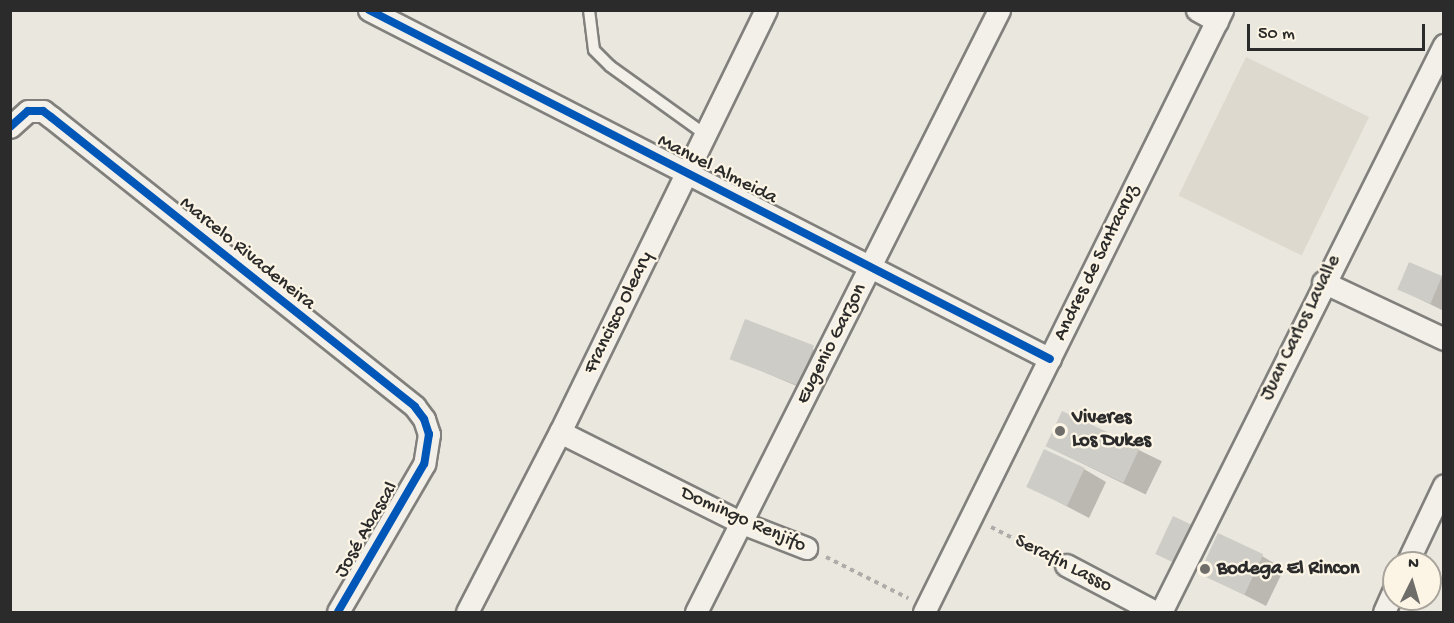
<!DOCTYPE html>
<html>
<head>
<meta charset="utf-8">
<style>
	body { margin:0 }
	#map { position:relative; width:1454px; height:623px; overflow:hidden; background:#eae7df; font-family:"Gochi Hand",sans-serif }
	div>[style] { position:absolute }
	.green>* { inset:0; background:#ddd9ce; transform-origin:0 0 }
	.shadow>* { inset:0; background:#0003; transform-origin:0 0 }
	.building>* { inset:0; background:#ceccc6; transform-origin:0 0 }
	.path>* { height:4px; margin-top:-2px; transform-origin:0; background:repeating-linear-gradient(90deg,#aeaca9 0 4.5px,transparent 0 9px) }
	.roads { filter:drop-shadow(2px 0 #81807c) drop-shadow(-2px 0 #81807c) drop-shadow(0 2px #81807c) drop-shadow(0 -2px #81807c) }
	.lane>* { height:10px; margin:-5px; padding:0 5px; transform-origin:5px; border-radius:5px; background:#f3f0ea }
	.street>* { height:21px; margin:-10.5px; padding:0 10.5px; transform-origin:10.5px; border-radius:10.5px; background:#f3f0ea }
	.cycleway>* { height:8px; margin:-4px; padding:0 4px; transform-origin:4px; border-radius:4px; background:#0057b8 }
	.dots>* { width:16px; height:16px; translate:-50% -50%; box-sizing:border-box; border:3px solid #fcf5e5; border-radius:50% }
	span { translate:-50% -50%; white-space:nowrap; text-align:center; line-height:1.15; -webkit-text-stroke:4.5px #fcf5e5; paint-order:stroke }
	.street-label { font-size:20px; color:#2b2b2b }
	.poi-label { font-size:20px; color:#2b2b2b; font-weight:700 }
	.left { translate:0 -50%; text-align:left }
	.frame { position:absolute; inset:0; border:12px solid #2b2b2b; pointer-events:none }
	.north { position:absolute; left:1382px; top:551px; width:60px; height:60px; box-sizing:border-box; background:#fcf5e5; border:2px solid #a8a49b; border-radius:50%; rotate:5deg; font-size:16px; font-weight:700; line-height:24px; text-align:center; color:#2b2b2b }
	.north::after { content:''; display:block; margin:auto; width:21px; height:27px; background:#6e6d6a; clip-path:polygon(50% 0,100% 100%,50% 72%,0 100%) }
	.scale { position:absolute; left:1247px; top:24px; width:178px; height:27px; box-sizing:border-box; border:3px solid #2b2b2b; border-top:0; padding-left:8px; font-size:18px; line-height:21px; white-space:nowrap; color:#2b2b2b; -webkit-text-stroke:4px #fcf5e5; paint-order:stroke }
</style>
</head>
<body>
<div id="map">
	<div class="green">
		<i style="left:1246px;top:57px;width:137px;height:154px;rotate:26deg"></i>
	</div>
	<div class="shadow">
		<i style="clip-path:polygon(1410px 264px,1444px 278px,1444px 311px,1399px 289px)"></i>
		<i style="left:746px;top:321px;width:92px;height:40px;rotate:23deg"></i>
		<i style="left:1063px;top:413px;width:110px;height:37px;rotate:26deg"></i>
		<i style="clip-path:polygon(1084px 469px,1106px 482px,1089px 518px,1028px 486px)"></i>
		<i style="clip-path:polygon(1262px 556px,1284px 569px,1266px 606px,1200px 572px)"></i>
	</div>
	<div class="building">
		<i style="left:1409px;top:262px;width:36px;height:30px;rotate:23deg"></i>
		<i style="left:745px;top:319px;width:74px;height:43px;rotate:21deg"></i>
		<i style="left:1062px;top:411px;width:86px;height:39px;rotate:25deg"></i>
		<i style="left:1044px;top:449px;width:45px;height:42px;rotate:25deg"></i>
		<i style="left:1173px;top:516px;width:23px;height:42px;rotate:25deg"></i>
		<i style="left:1218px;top:533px;width:50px;height:45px;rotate:25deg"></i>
	</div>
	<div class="path">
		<i style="left:991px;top:527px;width:64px;rotate:27deg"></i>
		<i style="left:826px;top:557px;width:92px;rotate:26.6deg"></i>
	</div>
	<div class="roads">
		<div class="lane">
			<i style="left:589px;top:10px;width:40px;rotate:82.9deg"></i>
			<i style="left:594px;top:50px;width:23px;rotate:45deg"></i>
			<i style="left:610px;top:66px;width:118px;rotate:35.7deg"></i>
		</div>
		<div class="street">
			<i style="left:369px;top:10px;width:765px;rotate:27.13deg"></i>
			<i style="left:1197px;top:10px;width:23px;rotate:29deg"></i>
			<i style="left:10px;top:127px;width:24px;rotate:-42deg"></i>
			<i style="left:28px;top:111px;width:15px"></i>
			<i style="left:43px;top:111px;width:10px;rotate:37deg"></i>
			<i style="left:51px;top:117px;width:465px;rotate:38.5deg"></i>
			<i style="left:415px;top:407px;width:15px;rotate:53deg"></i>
			<i style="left:424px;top:419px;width:16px;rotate:72deg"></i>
			<i style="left:429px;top:434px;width:30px;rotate:99deg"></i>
			<i style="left:424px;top:464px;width:171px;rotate:120.2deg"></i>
			<i style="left:1323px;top:282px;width:134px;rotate:25.2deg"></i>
			<i style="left:560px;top:432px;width:203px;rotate:26.6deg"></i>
			<i style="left:742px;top:523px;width:69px;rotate:21.3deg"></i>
			<i style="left:1407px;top:563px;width:86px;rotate:-64.6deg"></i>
			<i style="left:1066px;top:565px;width:101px;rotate:27.8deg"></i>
			<i style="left:467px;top:612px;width:203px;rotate:-62.7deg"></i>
			<i style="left:560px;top:432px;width:470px;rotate:-64deg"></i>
			<i style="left:696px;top:612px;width:674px;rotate:-63.28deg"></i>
			<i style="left:924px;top:612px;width:672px;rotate:-63.66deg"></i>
			<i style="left:1161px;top:612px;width:634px;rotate:-63.48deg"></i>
			<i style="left:1384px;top:612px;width:24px;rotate:-66deg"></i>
		</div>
	</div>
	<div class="cycleway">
		<i style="left:369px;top:10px;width:765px;rotate:27.13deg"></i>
		<i style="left:10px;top:127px;width:24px;rotate:-42deg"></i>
		<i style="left:28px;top:111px;width:15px"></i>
		<i style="left:43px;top:111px;width:10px;rotate:37deg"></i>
		<i style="left:51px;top:117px;width:465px;rotate:38.5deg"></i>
		<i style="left:415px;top:407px;width:15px;rotate:53deg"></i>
		<i style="left:424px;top:419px;width:16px;rotate:72deg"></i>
		<i style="left:429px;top:434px;width:30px;rotate:99deg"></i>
		<i style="left:424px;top:464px;width:171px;rotate:120.2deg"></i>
	</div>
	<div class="dots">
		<i style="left:1060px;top:431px;background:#6e6d6a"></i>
		<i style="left:1205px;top:569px;background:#6e6d6a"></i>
	</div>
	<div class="street-label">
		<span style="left:717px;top:170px;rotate:27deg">Manuel Almeida</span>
		<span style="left:247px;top:254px;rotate:39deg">Marcelo Rivadeneira</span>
		<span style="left:1097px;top:263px;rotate:-64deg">Andres de Santacruz</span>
		<span style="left:619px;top:313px;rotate:-64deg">Francisco Oleary</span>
		<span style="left:1301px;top:328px;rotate:-64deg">Juan Carlos Lavalle</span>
		<span style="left:832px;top:344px;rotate:-63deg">Eugenio Garzon</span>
		<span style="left:743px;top:520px;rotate:24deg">Domingo Renjifo</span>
		<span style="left:367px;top:530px;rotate:-60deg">José Abascal</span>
		<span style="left:1063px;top:564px;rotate:27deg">Serafin Lasso</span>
	</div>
	<div class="poi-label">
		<span class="left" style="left:1072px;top:430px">Viveres<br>Los Dukes</span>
		<span class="left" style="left:1217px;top:569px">Bodega El Rincon</span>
	</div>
	<div class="frame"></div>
	<div class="north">N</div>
	<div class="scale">50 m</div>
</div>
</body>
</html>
